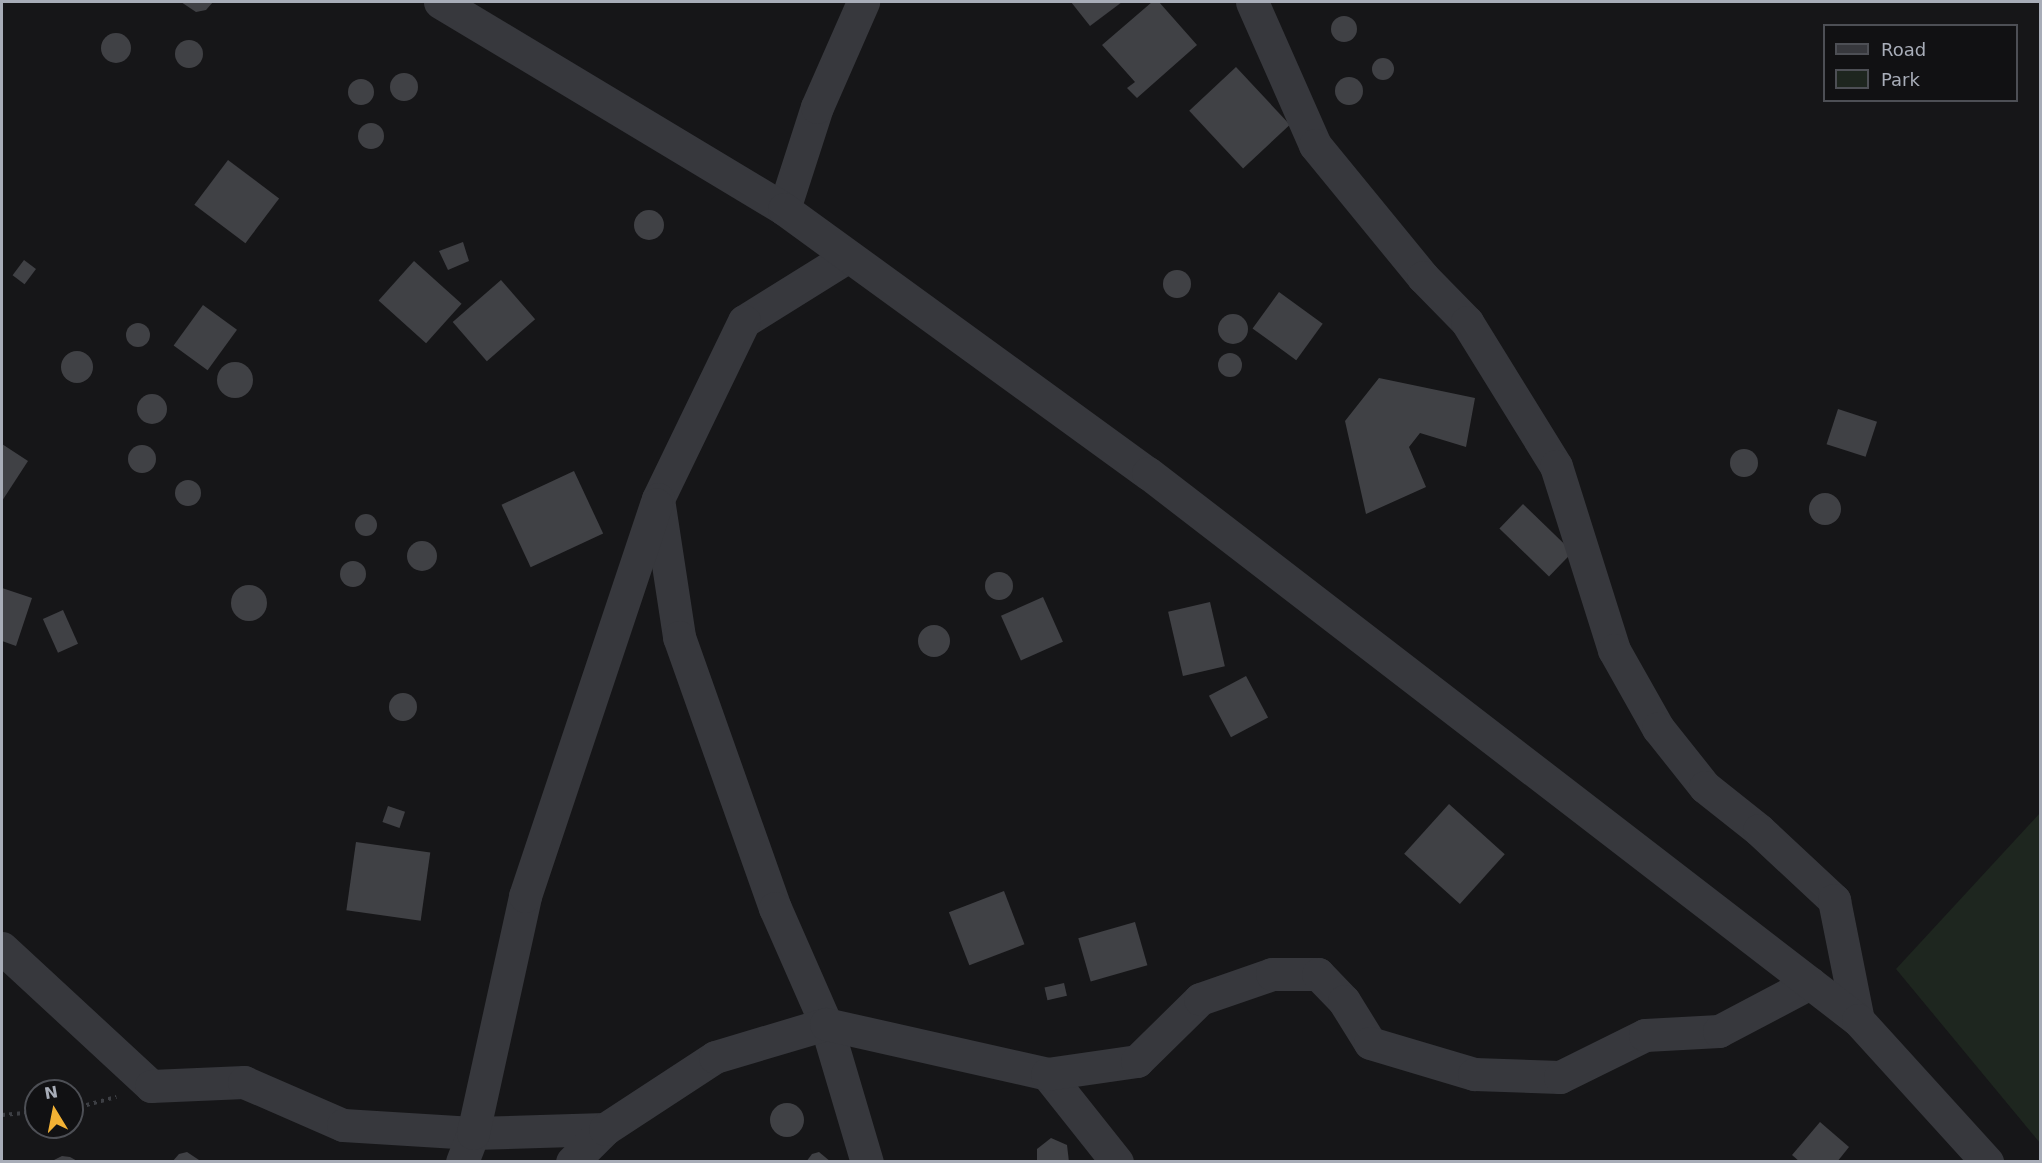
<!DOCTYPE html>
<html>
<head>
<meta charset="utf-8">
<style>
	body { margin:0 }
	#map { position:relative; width:2042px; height:1163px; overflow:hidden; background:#161618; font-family:"DejaVu Sans",sans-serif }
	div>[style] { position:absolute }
	.green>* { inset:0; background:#1e261f }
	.building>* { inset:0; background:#404145; transform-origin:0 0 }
	.round { border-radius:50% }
	.path>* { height:4px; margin-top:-2px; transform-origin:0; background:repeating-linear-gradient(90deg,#3d3f44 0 3px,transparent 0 7.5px) }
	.minor>* { height:33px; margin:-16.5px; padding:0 16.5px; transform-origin:16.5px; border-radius:16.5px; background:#37383d }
	.tertiary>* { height:33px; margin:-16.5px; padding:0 16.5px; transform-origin:16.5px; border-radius:16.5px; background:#37383d }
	span { translate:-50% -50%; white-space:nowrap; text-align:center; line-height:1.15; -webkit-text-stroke:6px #111113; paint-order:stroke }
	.frame { position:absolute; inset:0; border:3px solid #a8adb8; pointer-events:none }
	.legend { position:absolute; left:1823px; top:24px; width:195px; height:78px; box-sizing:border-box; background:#111113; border:2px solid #4d4f55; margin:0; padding:8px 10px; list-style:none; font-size:18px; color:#a8adb8 }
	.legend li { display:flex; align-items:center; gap:12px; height:30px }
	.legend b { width:30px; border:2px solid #4d4f55 }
	.north { position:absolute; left:24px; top:1079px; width:60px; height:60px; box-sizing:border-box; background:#111113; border:2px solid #4d4f55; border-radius:50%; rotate:350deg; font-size:16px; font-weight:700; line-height:24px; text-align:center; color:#a8adb8 }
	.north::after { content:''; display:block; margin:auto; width:21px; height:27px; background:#f2b134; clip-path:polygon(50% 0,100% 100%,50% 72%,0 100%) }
</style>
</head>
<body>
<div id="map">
	<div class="green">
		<i style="clip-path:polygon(2040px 813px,2040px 1143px,1896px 969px)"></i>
	</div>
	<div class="building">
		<i style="clip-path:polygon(181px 2px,213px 2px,206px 10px,196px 12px)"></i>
		<i style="clip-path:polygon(1071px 2px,1122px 2px,1090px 26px)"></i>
		<i style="clip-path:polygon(1152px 2px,1159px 2px,1197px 45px,1137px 98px,1127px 88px,1135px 82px,1102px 45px)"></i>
		<i class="round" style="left:1331px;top:16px;width:26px;height:26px"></i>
		<i class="round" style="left:101px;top:33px;width:30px;height:30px"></i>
		<i class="round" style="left:175px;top:40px;width:28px;height:28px"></i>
		<i class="round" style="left:1372px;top:58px;width:22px;height:22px"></i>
		<i style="left:1236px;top:67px;width:79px;height:64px;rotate:47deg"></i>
		<i class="round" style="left:390px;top:73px;width:28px;height:28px"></i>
		<i class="round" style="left:1335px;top:77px;width:28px;height:28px"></i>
		<i class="round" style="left:348px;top:79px;width:26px;height:26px"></i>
		<i class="round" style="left:358px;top:123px;width:26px;height:26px"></i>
		<i style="left:228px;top:160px;width:64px;height:56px;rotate:37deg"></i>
		<i class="round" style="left:634px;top:210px;width:30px;height:30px"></i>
		<i style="clip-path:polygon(463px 242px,469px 261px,448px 270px,439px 251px)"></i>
		<i style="left:24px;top:260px;width:15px;height:19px;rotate:37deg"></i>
		<i style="left:414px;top:261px;width:64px;height:53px;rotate:42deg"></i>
		<i class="round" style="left:1163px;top:270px;width:28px;height:28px"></i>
		<i style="left:501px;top:280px;width:52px;height:64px;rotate:49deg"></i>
		<i style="left:1279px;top:292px;width:54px;height:45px;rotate:36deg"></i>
		<i style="left:203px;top:305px;width:42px;height:50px;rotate:36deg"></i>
		<i class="round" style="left:1218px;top:314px;width:30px;height:30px"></i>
		<i class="round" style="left:126px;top:323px;width:24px;height:24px"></i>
		<i class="round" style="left:61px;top:351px;width:32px;height:32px"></i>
		<i class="round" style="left:1218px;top:353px;width:24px;height:24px"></i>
		<i class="round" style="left:217px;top:362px;width:36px;height:36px"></i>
		<i style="clip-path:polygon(1379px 378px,1475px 398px,1466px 447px,1420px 433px,1409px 447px,1426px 487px,1366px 514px,1345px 421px)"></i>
		<i class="round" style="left:137px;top:394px;width:30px;height:30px"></i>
		<i style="left:1838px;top:409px;width:41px;height:37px;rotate:18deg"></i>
		<i style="clip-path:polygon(2px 444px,28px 461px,2px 501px)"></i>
		<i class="round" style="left:128px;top:445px;width:28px;height:28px"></i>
		<i class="round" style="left:1730px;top:449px;width:28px;height:28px"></i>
		<i style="left:574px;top:471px;width:69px;height:80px;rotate:65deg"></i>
		<i class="round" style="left:175px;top:480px;width:26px;height:26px"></i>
		<i class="round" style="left:1809px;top:493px;width:32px;height:32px"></i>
		<i style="left:1523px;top:504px;width:69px;height:34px;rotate:44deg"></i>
		<i class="round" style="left:355px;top:514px;width:22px;height:22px"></i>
		<i class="round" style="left:407px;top:541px;width:30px;height:30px"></i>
		<i class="round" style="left:340px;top:561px;width:26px;height:26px"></i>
		<i class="round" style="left:985px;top:572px;width:28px;height:28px"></i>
		<i class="round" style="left:231px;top:585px;width:36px;height:36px"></i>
		<i style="clip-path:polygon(2px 588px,32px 598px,16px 646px,2px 641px)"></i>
		<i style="left:1043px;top:597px;width:49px;height:46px;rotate:66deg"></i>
		<i style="left:1210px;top:602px;width:66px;height:43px;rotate:77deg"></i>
		<i style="left:63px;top:610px;width:37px;height:22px;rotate:66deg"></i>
		<i class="round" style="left:918px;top:625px;width:32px;height:32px"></i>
		<i style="left:1246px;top:676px;width:47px;height:42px;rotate:62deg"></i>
		<i class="round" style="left:389px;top:693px;width:28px;height:28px"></i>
		<i style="left:1449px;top:804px;width:75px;height:67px;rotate:42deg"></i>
		<i style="left:388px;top:806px;width:18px;height:17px;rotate:19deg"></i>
		<i style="left:356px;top:842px;width:75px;height:69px;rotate:8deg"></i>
		<i style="left:1004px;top:891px;width:57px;height:59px;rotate:69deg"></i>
		<i style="left:1135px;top:922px;width:45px;height:59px;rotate:74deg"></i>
		<i style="left:1064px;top:983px;width:13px;height:20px;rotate:77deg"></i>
		<i class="round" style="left:770px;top:1103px;width:34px;height:34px"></i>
		<i style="clip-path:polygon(1820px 1122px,1849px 1147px,1837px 1162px,1800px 1162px,1792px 1155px)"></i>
		<i style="clip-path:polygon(1051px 1138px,1067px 1145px,1069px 1162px,1037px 1162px,1037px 1149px)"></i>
		<i style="clip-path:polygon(187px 1152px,202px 1162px,172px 1162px,179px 1154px)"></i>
		<i style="clip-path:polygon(819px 1152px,831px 1162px,806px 1162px,812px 1154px)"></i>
		<i style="clip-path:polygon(62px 1156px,70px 1157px,79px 1162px,50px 1162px)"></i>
	</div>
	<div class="path">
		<i style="left:72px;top:1109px;width:46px;rotate:-15.3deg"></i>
		<i style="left:2px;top:1115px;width:34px;rotate:-5deg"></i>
	</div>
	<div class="minor">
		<i style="left:1252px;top:2px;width:156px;rotate:66.2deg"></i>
		<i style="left:1315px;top:145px;width:171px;rotate:50.7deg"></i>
		<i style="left:1423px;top:277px;width:63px;rotate:45.6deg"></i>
		<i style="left:1467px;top:322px;width:169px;rotate:58.3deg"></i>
		<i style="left:1556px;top:466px;width:193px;rotate:72.5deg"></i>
		<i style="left:1614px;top:650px;width:90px;rotate:60.6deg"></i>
		<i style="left:1658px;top:728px;width:75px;rotate:51.5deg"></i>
		<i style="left:1705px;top:787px;width:69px;rotate:38.5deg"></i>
		<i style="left:1759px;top:830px;width:103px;rotate:43deg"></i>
		<i style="left:1834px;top:900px;width:122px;rotate:78.7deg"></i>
		<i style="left:784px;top:209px;width:107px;rotate:-72.1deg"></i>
		<i style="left:817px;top:107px;width:115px;rotate:-66.3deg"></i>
		<i style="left:847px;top:257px;width:121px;rotate:148.1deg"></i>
		<i style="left:744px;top:321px;width:198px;rotate:115.8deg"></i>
		<i style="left:658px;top:499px;width:140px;rotate:81.3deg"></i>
		<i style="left:679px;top:637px;width:288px;rotate:70.5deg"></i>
		<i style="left:775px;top:908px;width:127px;rotate:66.3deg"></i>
		<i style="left:826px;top:1024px;width:144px;rotate:73.5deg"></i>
		<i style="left:2px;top:948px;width:203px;rotate:42.8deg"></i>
		<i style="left:151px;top:1086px;width:93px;rotate:-2.5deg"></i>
		<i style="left:244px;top:1082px;width:108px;rotate:23.5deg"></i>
		<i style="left:343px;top:1125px;width:130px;rotate:3.5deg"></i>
		<i style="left:473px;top:1133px;width:132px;rotate:-1.7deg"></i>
		<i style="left:462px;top:1162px;width:31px;rotate:-69deg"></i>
		<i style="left:473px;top:1133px;width:243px;rotate:-77.6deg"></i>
		<i style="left:525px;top:896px;width:413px;rotate:-71.5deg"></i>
		<i style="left:572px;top:1162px;width:47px;rotate:-45deg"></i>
		<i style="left:605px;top:1129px;width:131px;rotate:-33.2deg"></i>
		<i style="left:715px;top:1057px;width:116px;rotate:-16.6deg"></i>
		<i style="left:826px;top:1024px;width:227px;rotate:12.7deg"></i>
		<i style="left:1117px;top:1162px;width:112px;rotate:-128.5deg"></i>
		<i style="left:1047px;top:1074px;width:91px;rotate:-8.2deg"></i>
		<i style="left:1137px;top:1061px;width:88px;rotate:-44.5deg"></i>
		<i style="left:1200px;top:999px;width:76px;rotate:-19.1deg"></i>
		<i style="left:1272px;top:974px;width:46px"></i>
		<i style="left:1318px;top:974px;width:37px;rotate:46deg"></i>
		<i style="left:1344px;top:1001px;width:49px;rotate:58.2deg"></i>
		<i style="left:1370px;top:1043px;width:109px;rotate:16.6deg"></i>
		<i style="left:1474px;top:1074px;width:86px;rotate:2deg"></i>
		<i style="left:1560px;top:1077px;width:95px;rotate:-26.3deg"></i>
		<i style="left:1645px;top:1035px;width:74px;rotate:-3.1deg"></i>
		<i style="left:1719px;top:1031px;width:103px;rotate:-27.8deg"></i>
	</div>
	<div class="tertiary">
		<i style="left:440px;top:2px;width:401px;rotate:31deg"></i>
		<i style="left:784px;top:209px;width:450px;rotate:36deg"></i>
		<i style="left:1148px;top:473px;width:896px;rotate:37.61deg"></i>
		<i style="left:1858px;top:1020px;width:192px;rotate:47.7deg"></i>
	</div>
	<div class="frame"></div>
	<ul class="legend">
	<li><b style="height:8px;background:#37383d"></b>Road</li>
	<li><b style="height:16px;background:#1e261f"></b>Park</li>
	</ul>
	<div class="north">N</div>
</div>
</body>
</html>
